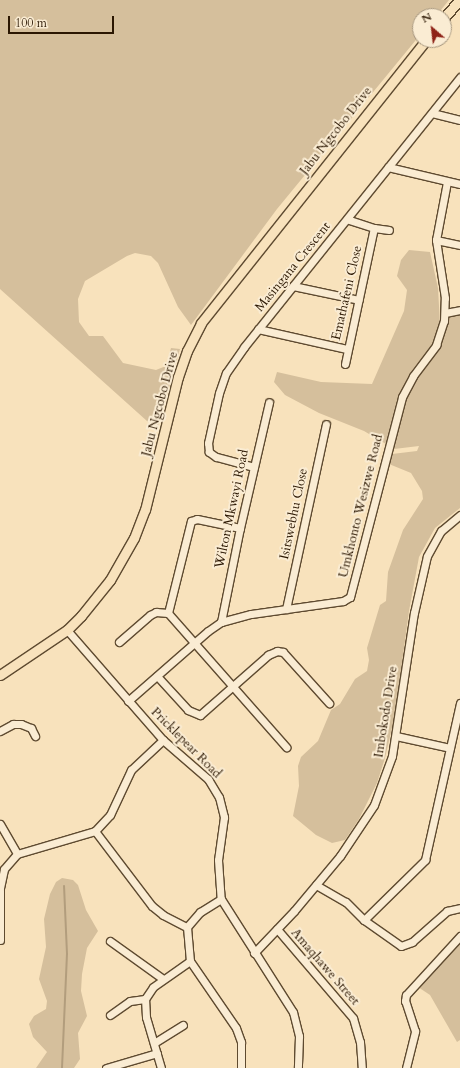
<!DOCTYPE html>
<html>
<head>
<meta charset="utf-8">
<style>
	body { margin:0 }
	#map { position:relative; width:460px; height:1068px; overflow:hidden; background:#f8e2bc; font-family:Cardo,serif }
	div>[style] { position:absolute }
	.green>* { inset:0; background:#d5bf9c }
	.stream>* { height:2px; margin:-1px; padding:0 1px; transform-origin:1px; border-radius:1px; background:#b29d7d }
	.roads { filter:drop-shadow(1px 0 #5e4a30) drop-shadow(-1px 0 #5e4a30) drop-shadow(0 1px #5e4a30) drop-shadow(0 -1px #5e4a30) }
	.minor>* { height:7px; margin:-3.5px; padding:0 3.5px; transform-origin:3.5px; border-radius:3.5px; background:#faecd3 }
	.major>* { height:9px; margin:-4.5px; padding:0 4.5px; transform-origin:4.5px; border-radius:4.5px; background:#f8e2bc }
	span { translate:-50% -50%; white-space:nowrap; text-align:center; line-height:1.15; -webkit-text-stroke:4px #faecd3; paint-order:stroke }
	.street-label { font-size:13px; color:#2b1702 }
	.north { position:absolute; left:412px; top:8px; width:40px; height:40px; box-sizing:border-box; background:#faecd3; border:1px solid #a7977f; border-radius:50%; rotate:332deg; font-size:11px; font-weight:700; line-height:16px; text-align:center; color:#2b1702 }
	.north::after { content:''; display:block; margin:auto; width:14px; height:18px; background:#8f2418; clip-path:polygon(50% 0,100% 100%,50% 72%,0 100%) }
	.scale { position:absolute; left:8px; top:16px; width:106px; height:18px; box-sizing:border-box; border:2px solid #2b1702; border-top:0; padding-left:5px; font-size:12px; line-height:14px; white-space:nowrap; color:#2b1702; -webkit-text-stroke:3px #faecd3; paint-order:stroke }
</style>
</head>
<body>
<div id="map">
	<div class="green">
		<i style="clip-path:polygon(0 0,449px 0,436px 16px,420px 16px,420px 35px,277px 209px,191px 325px,178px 307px,158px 263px,151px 256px,135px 253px,127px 256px,85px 281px,78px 299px,79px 322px,89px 336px,103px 336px,123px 363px,156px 370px,166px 366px,171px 348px,180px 349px,157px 430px,0 289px)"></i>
		<i style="clip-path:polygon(409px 250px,430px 252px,438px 288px,440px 324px,434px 342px,413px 369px,398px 396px,386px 444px,364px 431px,319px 413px,285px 395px,274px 382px,277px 372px,321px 382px,372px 384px,404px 311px,407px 290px,397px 276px,401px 260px)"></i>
		<i style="clip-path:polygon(460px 315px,460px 508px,435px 528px,419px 557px,409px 611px,395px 715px,385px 758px,377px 783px,359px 819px,345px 840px,332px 843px,316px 835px,293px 816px,299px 786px,298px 766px,301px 757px,318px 741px,331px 710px,340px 704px,355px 679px,367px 671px,369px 660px,367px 648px,380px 605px,386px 601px,388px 572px,403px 530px,423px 499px,422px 491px,411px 473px,389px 464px,392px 454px,417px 451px,419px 446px,394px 449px,403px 408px,411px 387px,443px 340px,449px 316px)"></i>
		<i style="clip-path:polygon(62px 878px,73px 880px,78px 885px,86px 910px,98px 931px,87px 948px,82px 974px,81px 991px,87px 1016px,78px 1033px,80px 1059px,74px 1068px,36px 1068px,47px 1052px,33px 1037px,29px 1024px,34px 1016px,46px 1009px,47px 1001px,39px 979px,46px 947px,44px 919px,50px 894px,56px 882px)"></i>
		<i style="clip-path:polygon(460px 942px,460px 1040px,457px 1042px,430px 995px,418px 987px)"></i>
	</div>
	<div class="stream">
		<i style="left:62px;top:1068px;width:114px;rotate:-87.5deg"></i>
		<i style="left:67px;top:954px;width:68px;rotate:-92.5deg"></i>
	</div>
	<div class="roads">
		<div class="minor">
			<i style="left:432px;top:113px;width:29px;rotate:14deg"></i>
			<i style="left:388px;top:167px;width:74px;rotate:13.3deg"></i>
			<i style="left:374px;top:228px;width:15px;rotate:8deg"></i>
			<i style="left:436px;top:240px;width:25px;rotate:12deg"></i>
			<i style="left:293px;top:286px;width:67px;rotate:12deg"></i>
			<i style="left:445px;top:313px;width:15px;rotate:-11deg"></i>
			<i style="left:258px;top:329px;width:91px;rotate:12.7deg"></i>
			<i style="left:345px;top:364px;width:139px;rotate:-78deg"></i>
			<i style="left:374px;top:228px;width:28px;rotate:-162deg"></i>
			<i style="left:254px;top:467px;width:39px;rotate:-165deg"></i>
			<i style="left:216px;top:457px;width:9px;rotate:-144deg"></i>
			<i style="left:209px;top:452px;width:9px;rotate:-96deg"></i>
			<i style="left:208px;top:443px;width:51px;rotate:-77.6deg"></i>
			<i style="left:219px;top:393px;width:21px;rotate:-71deg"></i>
			<i style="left:226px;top:373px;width:32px;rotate:-55deg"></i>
			<i style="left:244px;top:347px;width:346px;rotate:-51.3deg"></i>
			<i style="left:286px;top:609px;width:189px;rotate:-77.8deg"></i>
			<i style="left:168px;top:613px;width:95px;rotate:-76deg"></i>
			<i style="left:191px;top:521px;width:6px;rotate:-18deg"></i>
			<i style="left:197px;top:519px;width:44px;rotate:11.8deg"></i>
			<i style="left:221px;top:622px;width:96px;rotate:-78.6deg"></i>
			<i style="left:240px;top:528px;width:129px;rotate:-77deg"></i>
			<i style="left:67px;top:630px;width:146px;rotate:48.9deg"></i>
			<i style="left:163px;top:740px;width:60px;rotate:40.9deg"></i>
			<i style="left:208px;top:779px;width:21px;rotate:59deg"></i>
			<i style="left:219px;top:797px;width:21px;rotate:76deg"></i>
			<i style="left:224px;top:817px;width:43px;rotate:97.9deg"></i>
			<i style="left:218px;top:860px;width:39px;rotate:86deg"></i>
			<i style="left:221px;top:899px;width:134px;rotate:57.5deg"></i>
			<i style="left:293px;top:1012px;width:25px;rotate:76deg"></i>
			<i style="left:299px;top:1036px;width:32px;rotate:92deg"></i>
			<i style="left:119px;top:642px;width:41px;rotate:-41.1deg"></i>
			<i style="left:150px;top:615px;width:7px;rotate:-27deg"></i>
			<i style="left:156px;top:612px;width:12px;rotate:5deg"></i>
			<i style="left:168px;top:613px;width:179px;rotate:48.6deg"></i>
			<i style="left:157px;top:676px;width:46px;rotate:47.6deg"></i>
			<i style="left:188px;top:710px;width:13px;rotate:23deg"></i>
			<i style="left:200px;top:715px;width:91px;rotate:-41.4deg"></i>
			<i style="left:268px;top:655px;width:10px;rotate:-24deg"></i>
			<i style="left:277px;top:651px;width:6px;rotate:9deg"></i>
			<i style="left:283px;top:652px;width:69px;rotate:48deg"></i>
			<i style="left:128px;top:701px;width:106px;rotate:-41.2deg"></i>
			<i style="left:208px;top:631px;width:16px;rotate:-35deg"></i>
			<i style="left:221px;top:622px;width:31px;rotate:-15deg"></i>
			<i style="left:251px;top:614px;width:93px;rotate:-8deg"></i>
			<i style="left:343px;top:601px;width:8px;rotate:-30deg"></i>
			<i style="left:350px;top:597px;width:207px;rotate:-75.4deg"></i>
			<i style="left:402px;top:397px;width:24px;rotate:-62deg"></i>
			<i style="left:413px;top:376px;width:39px;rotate:-53deg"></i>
			<i style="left:436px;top:345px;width:25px;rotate:-72deg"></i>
			<i style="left:444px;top:321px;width:23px;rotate:-88deg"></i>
			<i style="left:445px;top:298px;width:59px;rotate:-98.8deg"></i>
			<i style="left:436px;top:240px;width:59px;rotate:-79.3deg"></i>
			<i style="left:0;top:731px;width:15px;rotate:-28deg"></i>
			<i style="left:13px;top:724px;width:8px"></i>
			<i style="left:21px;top:724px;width:11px;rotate:22deg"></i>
			<i style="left:31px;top:728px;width:9px;rotate:63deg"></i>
			<i style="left:396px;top:736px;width:55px;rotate:12.5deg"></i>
			<i style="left:0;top:824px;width:34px;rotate:60deg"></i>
			<i style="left:95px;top:831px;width:94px;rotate:52.8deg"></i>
			<i style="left:152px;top:906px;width:14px;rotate:39deg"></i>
			<i style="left:163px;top:915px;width:27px;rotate:27deg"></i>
			<i style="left:316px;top:885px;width:34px;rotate:30deg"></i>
			<i style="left:346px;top:902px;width:25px;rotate:45deg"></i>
			<i style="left:364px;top:920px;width:45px;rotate:35.1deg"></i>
			<i style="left:401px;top:946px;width:12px;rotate:-20deg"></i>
			<i style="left:412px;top:942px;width:47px;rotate:-41.5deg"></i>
			<i style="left:447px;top:911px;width:13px;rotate:-13deg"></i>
			<i style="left:0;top:888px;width:19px;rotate:-78deg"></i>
			<i style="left:4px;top:869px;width:20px;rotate:-49deg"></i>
			<i style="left:17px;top:854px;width:81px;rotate:-16.4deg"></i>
			<i style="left:95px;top:831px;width:22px;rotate:-47deg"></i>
			<i style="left:110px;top:815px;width:50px;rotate:-65deg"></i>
			<i style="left:131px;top:770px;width:44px;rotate:-43.2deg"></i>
			<i style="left:0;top:890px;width:50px;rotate:90deg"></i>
			<i style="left:221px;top:899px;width:25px;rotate:148deg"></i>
			<i style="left:200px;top:912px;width:20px;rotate:131deg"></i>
			<i style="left:187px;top:927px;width:34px;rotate:85deg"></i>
			<i style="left:190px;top:961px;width:81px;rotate:55.5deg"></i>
			<i style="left:236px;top:1028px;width:15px;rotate:70deg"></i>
			<i style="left:241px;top:1042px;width:26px;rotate:90deg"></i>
			<i style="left:364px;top:920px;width:86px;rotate:-44.5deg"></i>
			<i style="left:425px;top:860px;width:161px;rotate:-77.4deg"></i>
			<i style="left:277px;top:929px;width:117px;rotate:49.5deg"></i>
			<i style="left:353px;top:1018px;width:25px;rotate:74deg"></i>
			<i style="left:360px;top:1042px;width:26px;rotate:86deg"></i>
			<i style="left:110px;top:941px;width:65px;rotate:35.6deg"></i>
			<i style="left:254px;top:953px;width:58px;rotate:-46.4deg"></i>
			<i style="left:294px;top:911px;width:72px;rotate:-50.1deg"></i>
			<i style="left:340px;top:856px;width:61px;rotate:-56.3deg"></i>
			<i style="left:374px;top:805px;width:52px;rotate:-69.8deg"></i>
			<i style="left:392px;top:756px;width:145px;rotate:-81.3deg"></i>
			<i style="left:414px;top:613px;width:58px;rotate:-77.2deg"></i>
			<i style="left:427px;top:556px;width:29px;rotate:-61deg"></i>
			<i style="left:441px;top:531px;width:25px;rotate:-40deg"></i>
			<i style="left:110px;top:1015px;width:24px;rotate:-35deg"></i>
			<i style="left:130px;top:1001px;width:15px;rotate:-8deg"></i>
			<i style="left:154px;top:1043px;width:34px;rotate:-32deg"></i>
			<i style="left:106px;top:1068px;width:53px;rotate:-16.4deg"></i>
			<i style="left:161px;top:1068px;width:53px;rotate:-106.4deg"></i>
			<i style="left:146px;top:1017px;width:18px;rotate:-93deg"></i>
			<i style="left:145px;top:999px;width:14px;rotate:-56deg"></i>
			<i style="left:153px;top:987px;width:45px;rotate:-35.1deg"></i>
			<i style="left:406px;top:1068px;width:38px;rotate:-76deg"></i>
			<i style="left:415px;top:1031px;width:32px;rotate:-108deg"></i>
			<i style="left:405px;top:1001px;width:6px;rotate:-81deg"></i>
			<i style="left:406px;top:995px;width:80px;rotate:-47.5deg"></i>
		</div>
		<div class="major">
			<i style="left:444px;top:18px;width:23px;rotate:-50deg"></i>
			<i style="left:0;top:675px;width:81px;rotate:-33.9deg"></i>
			<i style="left:67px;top:630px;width:20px;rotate:-45deg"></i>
			<i style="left:81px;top:616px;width:46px;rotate:-51.1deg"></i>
			<i style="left:110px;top:580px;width:48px;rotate:-60.3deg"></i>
			<i style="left:134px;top:538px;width:30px;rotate:-69deg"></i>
			<i style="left:145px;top:510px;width:137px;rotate:-76.1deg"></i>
			<i style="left:178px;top:377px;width:28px;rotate:-71deg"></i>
			<i style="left:187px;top:351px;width:31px;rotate:-63deg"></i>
			<i style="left:201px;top:323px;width:362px;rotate:-51.5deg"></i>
		</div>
	</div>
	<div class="street-label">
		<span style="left:336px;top:131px;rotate:-52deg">Jabu Ngcobo Drive</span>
		<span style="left:293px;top:267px;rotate:-51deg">Masingana Crescent</span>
		<span style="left:347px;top:293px;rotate:-77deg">Emathafeni Close</span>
		<span style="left:160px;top:404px;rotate:-75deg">Jabu Ngcobo Drive</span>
		<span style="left:361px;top:506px;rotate:-76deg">Umkhonto Wesizwe Road</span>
		<span style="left:232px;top:509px;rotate:-78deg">Wilton Mkwayi Road</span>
		<span style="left:294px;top:514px;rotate:-78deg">Isitswebhu Close</span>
		<span style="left:386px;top:712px;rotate:-81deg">Imbokodo Drive</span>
		<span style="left:186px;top:743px;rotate:45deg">Pricklepear Road</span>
		<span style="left:325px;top:967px;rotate:49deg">Amaqhawe Street</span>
	</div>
	<div class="north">N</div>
	<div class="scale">100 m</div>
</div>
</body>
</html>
